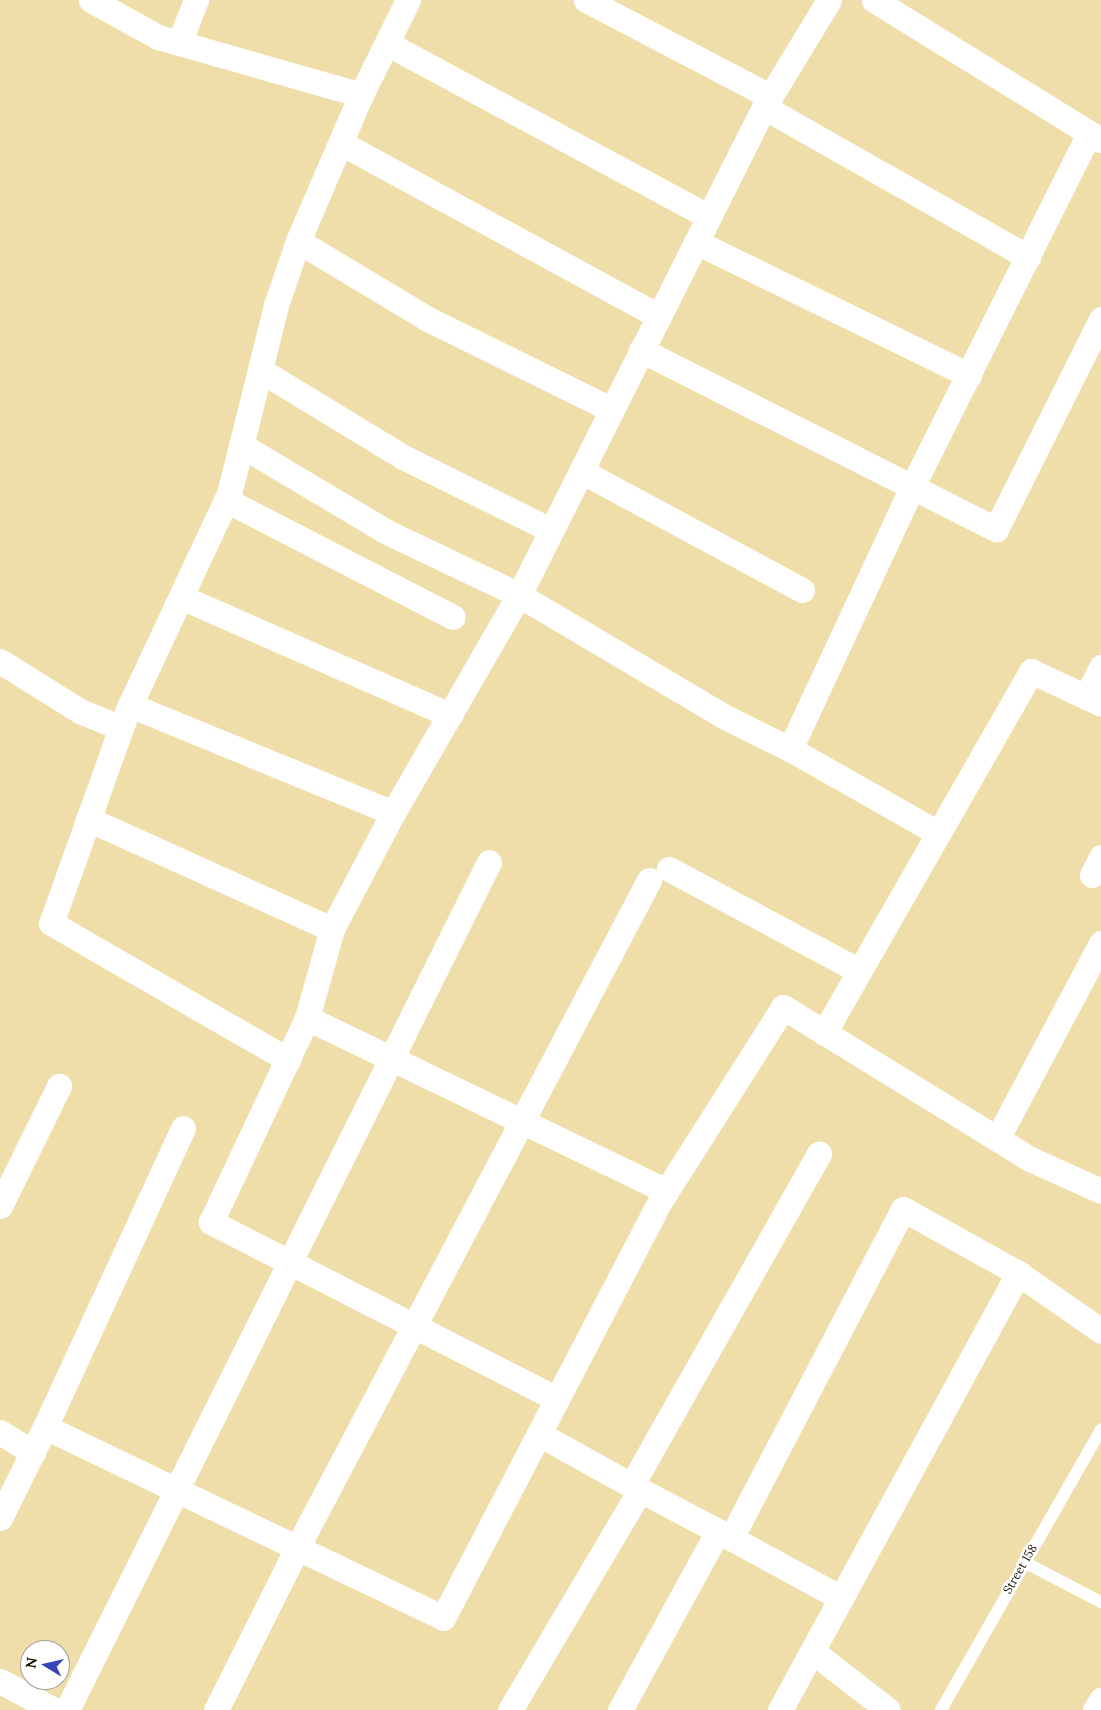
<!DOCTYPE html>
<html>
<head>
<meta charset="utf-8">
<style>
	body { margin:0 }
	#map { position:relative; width:1101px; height:1710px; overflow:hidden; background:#efdeaa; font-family:Lora,serif }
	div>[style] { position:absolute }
	.service>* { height:12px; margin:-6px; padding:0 6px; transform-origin:6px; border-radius:6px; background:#fff }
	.minor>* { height:25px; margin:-12.5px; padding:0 12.5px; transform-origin:12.5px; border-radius:12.5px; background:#fff }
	span { translate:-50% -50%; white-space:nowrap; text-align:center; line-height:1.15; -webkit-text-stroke:4.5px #fff; paint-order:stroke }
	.street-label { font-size:12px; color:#181201 }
	.north { position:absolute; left:20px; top:1640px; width:50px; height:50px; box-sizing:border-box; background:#fff; border:1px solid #a3a099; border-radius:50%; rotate:279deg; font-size:14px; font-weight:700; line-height:20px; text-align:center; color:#181201 }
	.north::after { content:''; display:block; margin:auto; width:18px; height:22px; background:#3844b7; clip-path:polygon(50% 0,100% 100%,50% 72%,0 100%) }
</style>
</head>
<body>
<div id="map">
	<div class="service">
		<i style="left:1024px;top:1562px;width:87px;rotate:27.5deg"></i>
		<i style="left:941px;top:1710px;width:323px;rotate:-60.3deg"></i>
	</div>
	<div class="minor">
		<i style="left:91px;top:0;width:77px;rotate:28.9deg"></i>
		<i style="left:158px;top:37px;width:211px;rotate:15.9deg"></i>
		<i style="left:586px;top:0;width:208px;rotate:27.6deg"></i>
		<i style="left:874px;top:0;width:267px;rotate:31.7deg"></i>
		<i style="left:179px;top:43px;width:46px;rotate:-68.4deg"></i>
		<i style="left:388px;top:44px;width:363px;rotate:28.3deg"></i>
		<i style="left:764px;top:107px;width:304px;rotate:29.6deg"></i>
		<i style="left:341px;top:143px;width:361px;rotate:28.6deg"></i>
		<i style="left:298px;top:241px;width:152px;rotate:31deg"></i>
		<i style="left:428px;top:319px;width:205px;rotate:26.3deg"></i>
		<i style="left:696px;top:242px;width:304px;rotate:26deg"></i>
		<i style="left:641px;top:350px;width:398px;rotate:26.8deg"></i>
		<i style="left:996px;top:529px;width:235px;rotate:-63.4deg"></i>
		<i style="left:260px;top:370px;width:167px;rotate:31.3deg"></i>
		<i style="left:403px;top:457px;width:165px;rotate:26.3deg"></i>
		<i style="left:241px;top:445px;width:170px;rotate:30.8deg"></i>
		<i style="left:387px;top:532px;width:146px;rotate:25.5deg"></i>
		<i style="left:519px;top:595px;width:239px;rotate:30.6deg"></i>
		<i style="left:725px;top:717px;width:72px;rotate:26.2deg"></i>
		<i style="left:790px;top:749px;width:170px;rotate:29.6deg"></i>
		<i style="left:581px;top:471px;width:251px;rotate:28.3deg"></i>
		<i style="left:226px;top:500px;width:255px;rotate:27.3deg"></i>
		<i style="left:181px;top:597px;width:294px;rotate:23.7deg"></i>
		<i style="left:0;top:661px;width:94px;rotate:32deg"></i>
		<i style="left:80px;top:711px;width:44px;rotate:22.5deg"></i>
		<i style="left:121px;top:728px;width:25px;rotate:-69deg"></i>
		<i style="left:130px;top:705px;width:284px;rotate:22.3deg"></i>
		<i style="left:1086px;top:697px;width:34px;rotate:-63deg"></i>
		<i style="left:130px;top:705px;width:233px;rotate:-64.9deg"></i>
		<i style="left:229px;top:494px;width:195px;rotate:-76deg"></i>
		<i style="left:276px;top:305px;width:68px;rotate:-71deg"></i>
		<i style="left:298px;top:241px;width:159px;rotate:-66.7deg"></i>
		<i style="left:361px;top:95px;width:106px;rotate:-63.7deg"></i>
		<i style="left:121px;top:728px;width:207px;rotate:109.7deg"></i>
		<i style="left:51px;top:923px;width:274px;rotate:30deg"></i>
		<i style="left:790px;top:749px;width:289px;rotate:-65deg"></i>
		<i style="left:912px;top:487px;width:396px;rotate:-63.4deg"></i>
		<i style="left:88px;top:819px;width:268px;rotate:24.3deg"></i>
		<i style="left:669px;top:869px;width:216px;rotate:28.2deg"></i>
		<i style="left:1092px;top:875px;width:20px;rotate:-63deg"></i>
		<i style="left:307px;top:1018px;width:399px;rotate:25.7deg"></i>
		<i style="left:824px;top:1033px;width:417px;rotate:-60.2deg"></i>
		<i style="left:1031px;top:671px;width:77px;rotate:25.2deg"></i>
		<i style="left:997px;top:1139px;width:222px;rotate:-62deg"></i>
		<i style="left:0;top:1206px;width:134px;rotate:-63.8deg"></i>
		<i style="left:557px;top:1399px;width:389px;rotate:-152.9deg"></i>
		<i style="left:211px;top:1222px;width:225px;rotate:-64.8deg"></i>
		<i style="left:307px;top:1018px;width:92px;rotate:-74.3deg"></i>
		<i style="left:332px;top:929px;width:131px;rotate:-62.3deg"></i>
		<i style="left:393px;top:813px;width:252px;rotate:-60deg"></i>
		<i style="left:519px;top:595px;width:546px;rotate:-63.34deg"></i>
		<i style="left:764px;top:107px;width:125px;rotate:-58.7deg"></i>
		<i style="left:45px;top:1427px;width:329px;rotate:-65.2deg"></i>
		<i style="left:0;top:1432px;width:39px;rotate:32deg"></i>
		<i style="left:631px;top:1486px;width:382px;rotate:-60.5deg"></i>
		<i style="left:640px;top:1490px;width:103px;rotate:27.8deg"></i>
		<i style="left:0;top:1518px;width:102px;rotate:-63.7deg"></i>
		<i style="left:45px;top:1427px;width:441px;rotate:25.6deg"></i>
		<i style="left:443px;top:1618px;width:474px;rotate:-62.5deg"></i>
		<i style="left:662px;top:1198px;width:226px;rotate:-57.6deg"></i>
		<i style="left:783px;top:1007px;width:288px;rotate:31.6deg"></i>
		<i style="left:1028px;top:1158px;width:80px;rotate:24.3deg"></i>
		<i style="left:841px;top:1598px;width:125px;rotate:-151.4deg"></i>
		<i style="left:731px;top:1538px;width:371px;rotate:-62.4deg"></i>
		<i style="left:903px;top:1209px;width:132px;rotate:29.1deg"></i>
		<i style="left:1018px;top:1273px;width:101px;rotate:34.9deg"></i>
		<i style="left:812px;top:1651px;width:96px;rotate:37.8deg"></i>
		<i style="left:0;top:1681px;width:61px;rotate:28.2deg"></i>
		<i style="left:67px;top:1710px;width:947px;rotate:-63.54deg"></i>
		<i style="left:216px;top:1710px;width:181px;rotate:-63.4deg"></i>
		<i style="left:297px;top:1548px;width:755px;rotate:-62.21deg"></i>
		<i style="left:510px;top:1710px;width:256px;rotate:-59.4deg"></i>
		<i style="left:640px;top:1490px;width:115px;rotate:-151deg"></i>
		<i style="left:620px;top:1710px;width:204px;rotate:-61.3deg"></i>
		<i style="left:780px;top:1710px;width:498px;rotate:-61.4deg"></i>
		<i style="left:1095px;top:1710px;width:12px;rotate:-59deg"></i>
	</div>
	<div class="street-label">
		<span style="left:1020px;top:1569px;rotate:-60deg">Street 158</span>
	</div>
	<div class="north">N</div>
</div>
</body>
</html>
